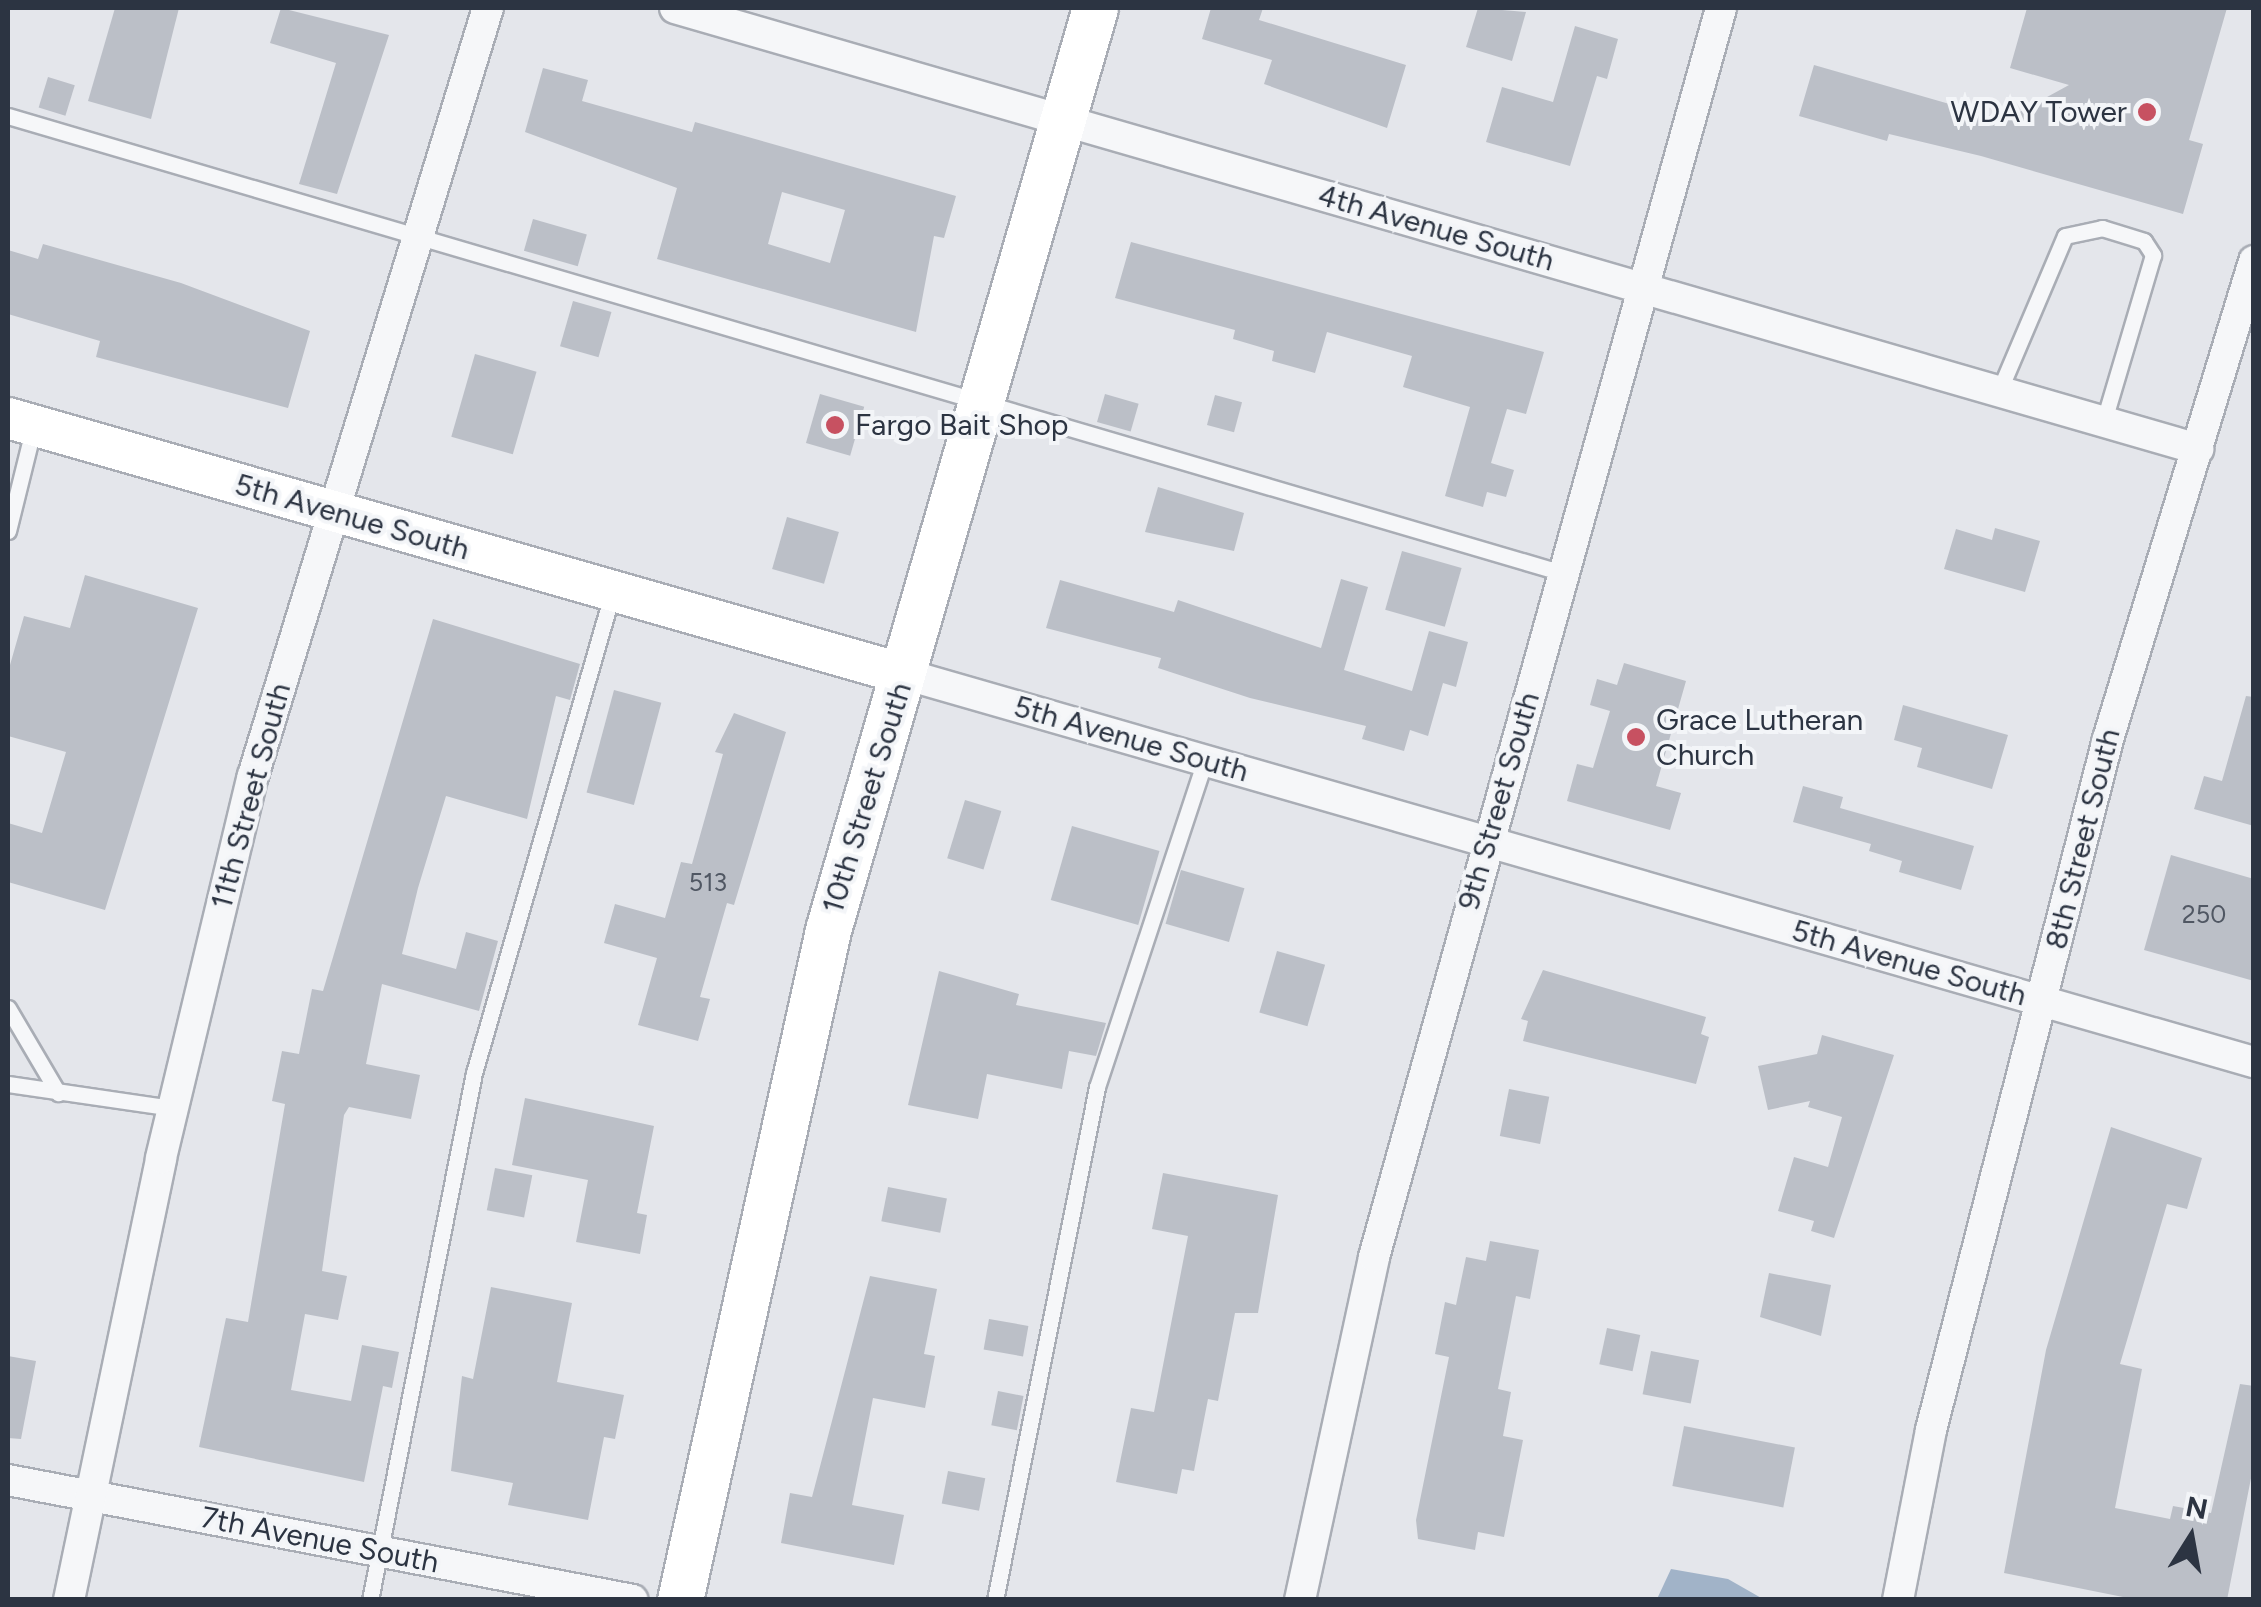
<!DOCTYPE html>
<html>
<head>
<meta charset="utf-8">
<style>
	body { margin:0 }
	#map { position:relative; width:2261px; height:1607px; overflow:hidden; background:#e4e6eb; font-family:Figtree,sans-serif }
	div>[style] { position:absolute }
	.water>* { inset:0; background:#a1b3c8 }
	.building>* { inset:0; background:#bbbfc7; transform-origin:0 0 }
	.roads { filter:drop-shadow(2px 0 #a9adb5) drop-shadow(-2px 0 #a9adb5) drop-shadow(0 2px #a9adb5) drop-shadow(0 -2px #a9adb5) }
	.lane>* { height:15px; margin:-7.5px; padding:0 7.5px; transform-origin:7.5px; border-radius:7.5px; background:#f6f7f9 }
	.street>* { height:30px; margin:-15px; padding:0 15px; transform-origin:15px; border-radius:15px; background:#f6f7f9 }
	.secondary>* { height:40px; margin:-20px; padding:0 20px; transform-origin:20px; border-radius:20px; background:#fff }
	.primary>* { height:45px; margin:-22.5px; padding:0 22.5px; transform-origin:22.5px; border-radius:22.5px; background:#fff }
	.dots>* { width:28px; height:28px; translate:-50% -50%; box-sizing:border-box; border:5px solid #f3f5f8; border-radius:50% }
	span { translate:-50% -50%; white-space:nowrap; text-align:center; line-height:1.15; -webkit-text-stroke:8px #f3f5f8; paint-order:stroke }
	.number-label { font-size:25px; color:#505763 }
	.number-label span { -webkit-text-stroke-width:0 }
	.poi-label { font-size:30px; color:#2c3442 }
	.right { translate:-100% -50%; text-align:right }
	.left { translate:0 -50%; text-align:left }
	.street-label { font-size:30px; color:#2c3442 }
	.frame { position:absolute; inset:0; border:10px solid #2c3442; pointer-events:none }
	.north { position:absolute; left:2141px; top:1487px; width:100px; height:100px; -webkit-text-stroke:8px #f3f5f8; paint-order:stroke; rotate:11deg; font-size:28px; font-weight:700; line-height:40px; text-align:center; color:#2c3442 }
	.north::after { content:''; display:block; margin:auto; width:35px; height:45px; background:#2c3442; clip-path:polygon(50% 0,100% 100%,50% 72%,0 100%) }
</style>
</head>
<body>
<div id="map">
	<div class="water">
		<i style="clip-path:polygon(1671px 1569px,1728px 1579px,1763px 1599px,1657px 1599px)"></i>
	</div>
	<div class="building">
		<i style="clip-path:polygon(115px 8px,179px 8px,151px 119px,88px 101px)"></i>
		<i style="clip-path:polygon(281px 8px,389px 35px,337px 194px,299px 184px,336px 63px,270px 43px)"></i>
		<i style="clip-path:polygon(1211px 8px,1263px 8px,1259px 20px,1406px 65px,1387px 128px,1264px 84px,1272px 60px,1202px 39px)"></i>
		<i style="clip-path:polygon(1478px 8px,1526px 12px,1512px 61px,1466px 47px)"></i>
		<i style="clip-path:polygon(2027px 8px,2227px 8px,2189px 140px,2203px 144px,2183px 214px,1981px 156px,1889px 134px,1887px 141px,1799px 116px,1814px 65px,2005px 120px,2069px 85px,2010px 68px)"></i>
		<i style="clip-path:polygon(1575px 26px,1618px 39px,1607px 79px,1597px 76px,1570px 166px,1486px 142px,1502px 87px,1553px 102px)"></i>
		<i style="clip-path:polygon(evenodd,543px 68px,588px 80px,582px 101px,692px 132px,695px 122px,956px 196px,944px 238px,934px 236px,916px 332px,657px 259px,677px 188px,525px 132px,543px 68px,782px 192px,845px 210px,830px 263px,768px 244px,782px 192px)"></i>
		<i style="left:48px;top:77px;width:28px;height:32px;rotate:17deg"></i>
		<i style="left:533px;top:219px;width:56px;height:33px;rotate:16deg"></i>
		<i style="clip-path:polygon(1131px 242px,1544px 352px,1526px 414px,1507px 409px,1491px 463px,1514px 470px,1506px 497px,1487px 492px,1483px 507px,1445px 496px,1470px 407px,1403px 387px,1412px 356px,1327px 332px,1315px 373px,1272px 361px,1274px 351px,1233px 339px,1235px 330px,1115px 298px)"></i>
		<i style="clip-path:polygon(43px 244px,181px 283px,310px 331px,288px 408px,96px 357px,100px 341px,8px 314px,8px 250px,38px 259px)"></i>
		<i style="left:573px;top:301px;width:40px;height:47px;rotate:16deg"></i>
		<i style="left:475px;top:354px;width:64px;height:86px;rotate:16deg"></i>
		<i style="left:820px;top:394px;width:46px;height:51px;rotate:16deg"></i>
		<i style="left:1105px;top:394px;width:35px;height:29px;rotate:16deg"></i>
		<i style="left:1215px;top:395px;width:28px;height:31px;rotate:15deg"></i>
		<i style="clip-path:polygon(1158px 487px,1244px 513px,1234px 551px,1145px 532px)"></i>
		<i style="left:787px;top:517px;width:54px;height:54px;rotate:16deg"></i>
		<i style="clip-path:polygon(1995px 528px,2040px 541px,2025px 592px,1944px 569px,1956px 529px,1992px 540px)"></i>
		<i style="left:1402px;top:551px;width:62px;height:61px;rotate:16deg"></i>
		<i style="clip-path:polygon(85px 575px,198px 608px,105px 910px,8px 882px,8px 823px,42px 833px,66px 752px,8px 736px,8px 672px,24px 616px,70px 628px)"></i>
		<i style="clip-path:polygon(1341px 579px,1368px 587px,1344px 670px,1412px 691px,1429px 631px,1468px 642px,1456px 687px,1443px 683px,1428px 736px,1410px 730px,1404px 751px,1362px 739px,1366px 726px,1250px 698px,1158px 668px,1161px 658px,1046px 628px,1060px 580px,1174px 612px,1178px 600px,1321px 648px)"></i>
		<i style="clip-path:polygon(433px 619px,580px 664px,570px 700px,556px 696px,527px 819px,446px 796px,418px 888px,402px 954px,456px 969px,466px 932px,498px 941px,479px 1011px,382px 984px,366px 1064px,420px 1075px,411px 1119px,349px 1107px,344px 1115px,322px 1271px,347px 1276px,338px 1320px,305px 1314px,291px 1390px,351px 1401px,362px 1345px,399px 1352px,392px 1388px,383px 1386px,364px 1482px,199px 1447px,226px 1318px,248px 1322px,285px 1104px,272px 1101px,282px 1051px,299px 1054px,312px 989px,323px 991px)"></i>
		<i style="clip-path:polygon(1624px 663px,1686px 681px,1656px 786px,1681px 793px,1670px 830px,1567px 801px,1577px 764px,1593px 768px,1610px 711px,1590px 705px,1597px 679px,1617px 685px)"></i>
		<i style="left:614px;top:690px;width:49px;height:106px;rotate:15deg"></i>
		<i style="clip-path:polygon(2246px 696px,2254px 697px,2254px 826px,2194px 809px,2204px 776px,2222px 781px)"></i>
		<i style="clip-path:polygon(1903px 705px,2008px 735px,1992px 789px,1917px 767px,1922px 748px,1894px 740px)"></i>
		<i style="clip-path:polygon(734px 713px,786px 732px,734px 905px,727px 903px,700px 997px,710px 999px,698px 1041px,638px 1025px,657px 958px,604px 943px,615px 904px,665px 918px,681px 862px,692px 864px,723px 754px,715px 752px)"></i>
		<i style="clip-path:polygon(1803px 786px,1843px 797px,1840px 808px,1974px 846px,1961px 890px,1899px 872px,1902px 861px,1869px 851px,1871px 844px,1793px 822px)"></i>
		<i style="left:965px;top:800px;width:38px;height:61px;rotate:17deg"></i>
		<i style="left:1072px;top:826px;width:91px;height:77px;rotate:16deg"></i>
		<i style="clip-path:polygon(2171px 855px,2254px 879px,2254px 981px,2144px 950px)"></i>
		<i style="left:1181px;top:870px;width:66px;height:56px;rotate:16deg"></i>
		<i style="left:1277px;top:951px;width:50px;height:64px;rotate:16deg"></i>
		<i style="clip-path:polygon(1543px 970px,1706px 1017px,1701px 1034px,1709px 1037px,1696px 1084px,1523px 1041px,1528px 1021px,1521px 1019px)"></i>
		<i style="clip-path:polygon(939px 971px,1019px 994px,1016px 1005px,1106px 1023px,1096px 1056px,1069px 1051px,1062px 1089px,987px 1074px,978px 1119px,908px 1105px)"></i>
		<i style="clip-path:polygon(1822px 1035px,1894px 1055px,1834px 1238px,1811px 1231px,1814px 1221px,1778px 1211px,1794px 1157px,1828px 1167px,1842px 1117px,1808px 1107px,1810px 1101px,1768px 1110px,1758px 1066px,1817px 1054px)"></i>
		<i style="left:1509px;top:1089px;width:41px;height:48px;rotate:11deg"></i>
		<i style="clip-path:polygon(525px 1098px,654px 1126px,637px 1213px,647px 1215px,640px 1254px,576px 1242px,588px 1180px,512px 1165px)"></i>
		<i style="clip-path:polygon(2111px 1127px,2202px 1158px,2187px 1209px,2167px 1204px,2120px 1364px,2142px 1369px,2115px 1508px,2170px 1519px,2173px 1506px,2211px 1513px,2240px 1384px,2254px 1386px,2254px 1463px,2227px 1600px,2138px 1600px,2004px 1573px,2046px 1350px)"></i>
		<i style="left:495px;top:1168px;width:38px;height:43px;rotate:11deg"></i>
		<i style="clip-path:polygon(1163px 1173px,1278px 1195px,1258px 1313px,1235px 1313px,1218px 1401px,1208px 1399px,1194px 1471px,1182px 1469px,1177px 1494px,1116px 1482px,1131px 1408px,1154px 1412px,1188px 1236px,1152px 1229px)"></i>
		<i style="left:888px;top:1187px;width:60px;height:35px;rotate:11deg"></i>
		<i style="clip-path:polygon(1490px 1241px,1539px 1250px,1530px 1299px,1516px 1296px,1498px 1389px,1511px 1392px,1503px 1436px,1523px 1440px,1504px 1537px,1478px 1532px,1475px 1550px,1418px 1539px,1416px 1520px,1449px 1357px,1435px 1354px,1445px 1302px,1456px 1305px,1466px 1257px,1486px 1261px)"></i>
		<i style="clip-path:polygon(1769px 1273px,1831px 1285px,1821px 1336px,1760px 1317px)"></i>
		<i style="clip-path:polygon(870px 1276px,937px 1289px,924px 1354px,935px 1356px,925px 1408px,873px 1398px,852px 1505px,904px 1515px,894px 1565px,781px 1543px,790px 1493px,812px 1497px)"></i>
		<i style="clip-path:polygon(491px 1287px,572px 1303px,557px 1382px,624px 1395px,615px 1439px,604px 1437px,588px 1520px,508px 1505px,513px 1483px,451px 1471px,462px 1376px,473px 1379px)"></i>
		<i style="left:989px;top:1319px;width:40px;height:31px;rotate:10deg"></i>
		<i style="left:1607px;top:1328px;width:34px;height:37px;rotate:12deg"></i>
		<i style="left:1651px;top:1351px;width:49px;height:44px;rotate:11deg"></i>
		<i style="clip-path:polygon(8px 1356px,36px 1361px,21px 1439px,8px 1438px)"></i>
		<i style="left:998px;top:1391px;width:26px;height:35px;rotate:11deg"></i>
		<i style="left:1684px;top:1426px;width:113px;height:61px;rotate:11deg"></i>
		<i style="left:948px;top:1471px;width:38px;height:33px;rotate:11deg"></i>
	</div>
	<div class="roads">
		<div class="lane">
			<i style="left:8px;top:116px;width:1621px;rotate:16.38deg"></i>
			<i style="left:2000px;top:389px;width:166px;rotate:-67deg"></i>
			<i style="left:2065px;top:236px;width:38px;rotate:-12deg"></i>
			<i style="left:2102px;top:228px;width:44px;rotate:17.2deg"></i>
			<i style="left:2144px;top:241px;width:17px;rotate:57deg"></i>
			<i style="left:2153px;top:255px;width:172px;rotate:106.5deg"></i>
			<i style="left:8px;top:531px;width:108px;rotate:-76.1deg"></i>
			<i style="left:8px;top:1008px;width:99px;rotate:59.5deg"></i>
			<i style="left:8px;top:1084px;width:167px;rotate:8.3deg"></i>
			<i style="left:370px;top:1600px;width:537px;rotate:-78.84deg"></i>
			<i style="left:474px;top:1073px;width:502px;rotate:-73.91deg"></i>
			<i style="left:995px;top:1600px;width:523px;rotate:-78.75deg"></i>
			<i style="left:1097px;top:1087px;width:344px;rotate:-71.7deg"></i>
		</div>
		<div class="street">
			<i style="left:675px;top:8px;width:1586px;rotate:16.15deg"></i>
			<i style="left:904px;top:674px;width:1405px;rotate:16.04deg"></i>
			<i style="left:8px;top:1480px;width:636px;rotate:10.87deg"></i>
			<i style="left:69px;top:1600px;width:451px;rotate:-78.2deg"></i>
			<i style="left:161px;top:1158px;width:393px;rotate:-76.5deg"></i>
			<i style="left:253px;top:776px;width:803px;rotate:-72.99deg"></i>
			<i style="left:1300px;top:1600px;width:351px;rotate:-77.8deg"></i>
			<i style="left:1374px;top:1257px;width:1296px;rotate:-74.47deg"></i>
			<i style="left:1898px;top:1600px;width:173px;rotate:-79deg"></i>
			<i style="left:1931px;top:1430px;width:713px;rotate:-75.63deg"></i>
			<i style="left:2108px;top:739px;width:500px;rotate:-73deg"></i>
		</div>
		<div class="secondary">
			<i style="left:8px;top:418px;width:932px;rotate:15.95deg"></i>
		</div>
		<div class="primary">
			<i style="left:680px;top:1600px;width:686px;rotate:-77.54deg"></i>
			<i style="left:828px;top:930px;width:960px;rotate:-73.85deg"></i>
		</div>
	</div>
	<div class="dots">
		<i style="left:2147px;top:112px;background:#c75161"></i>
		<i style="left:835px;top:425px;background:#c75161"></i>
		<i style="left:1636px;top:737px;background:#c75161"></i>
	</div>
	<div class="number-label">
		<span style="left:708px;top:882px">513</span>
		<span style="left:2204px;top:914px">250</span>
	</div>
	<div class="poi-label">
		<span class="right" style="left:2127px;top:112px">WDAY Tower</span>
		<span class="left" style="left:855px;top:425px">Fargo Bait Shop</span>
		<span class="left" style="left:1656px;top:737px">Grace Lutheran<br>Church</span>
	</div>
	<div class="street-label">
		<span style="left:1436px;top:228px;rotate:16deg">4th Avenue South</span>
		<span style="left:352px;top:517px;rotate:16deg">5th Avenue South</span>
		<span style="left:1131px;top:739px;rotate:16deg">5th Avenue South</span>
		<span style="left:251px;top:796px;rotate:-75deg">11th Street South</span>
		<span style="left:867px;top:798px;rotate:-73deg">10th Street South</span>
		<span style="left:1499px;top:801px;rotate:-74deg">9th Street South</span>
		<span style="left:2083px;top:839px;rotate:-76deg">8th Street South</span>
		<span style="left:1909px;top:963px;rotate:16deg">5th Avenue South</span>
		<span style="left:320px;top:1540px;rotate:11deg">7th Avenue South</span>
	</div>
	<div class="frame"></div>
	<div class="north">N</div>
</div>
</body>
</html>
